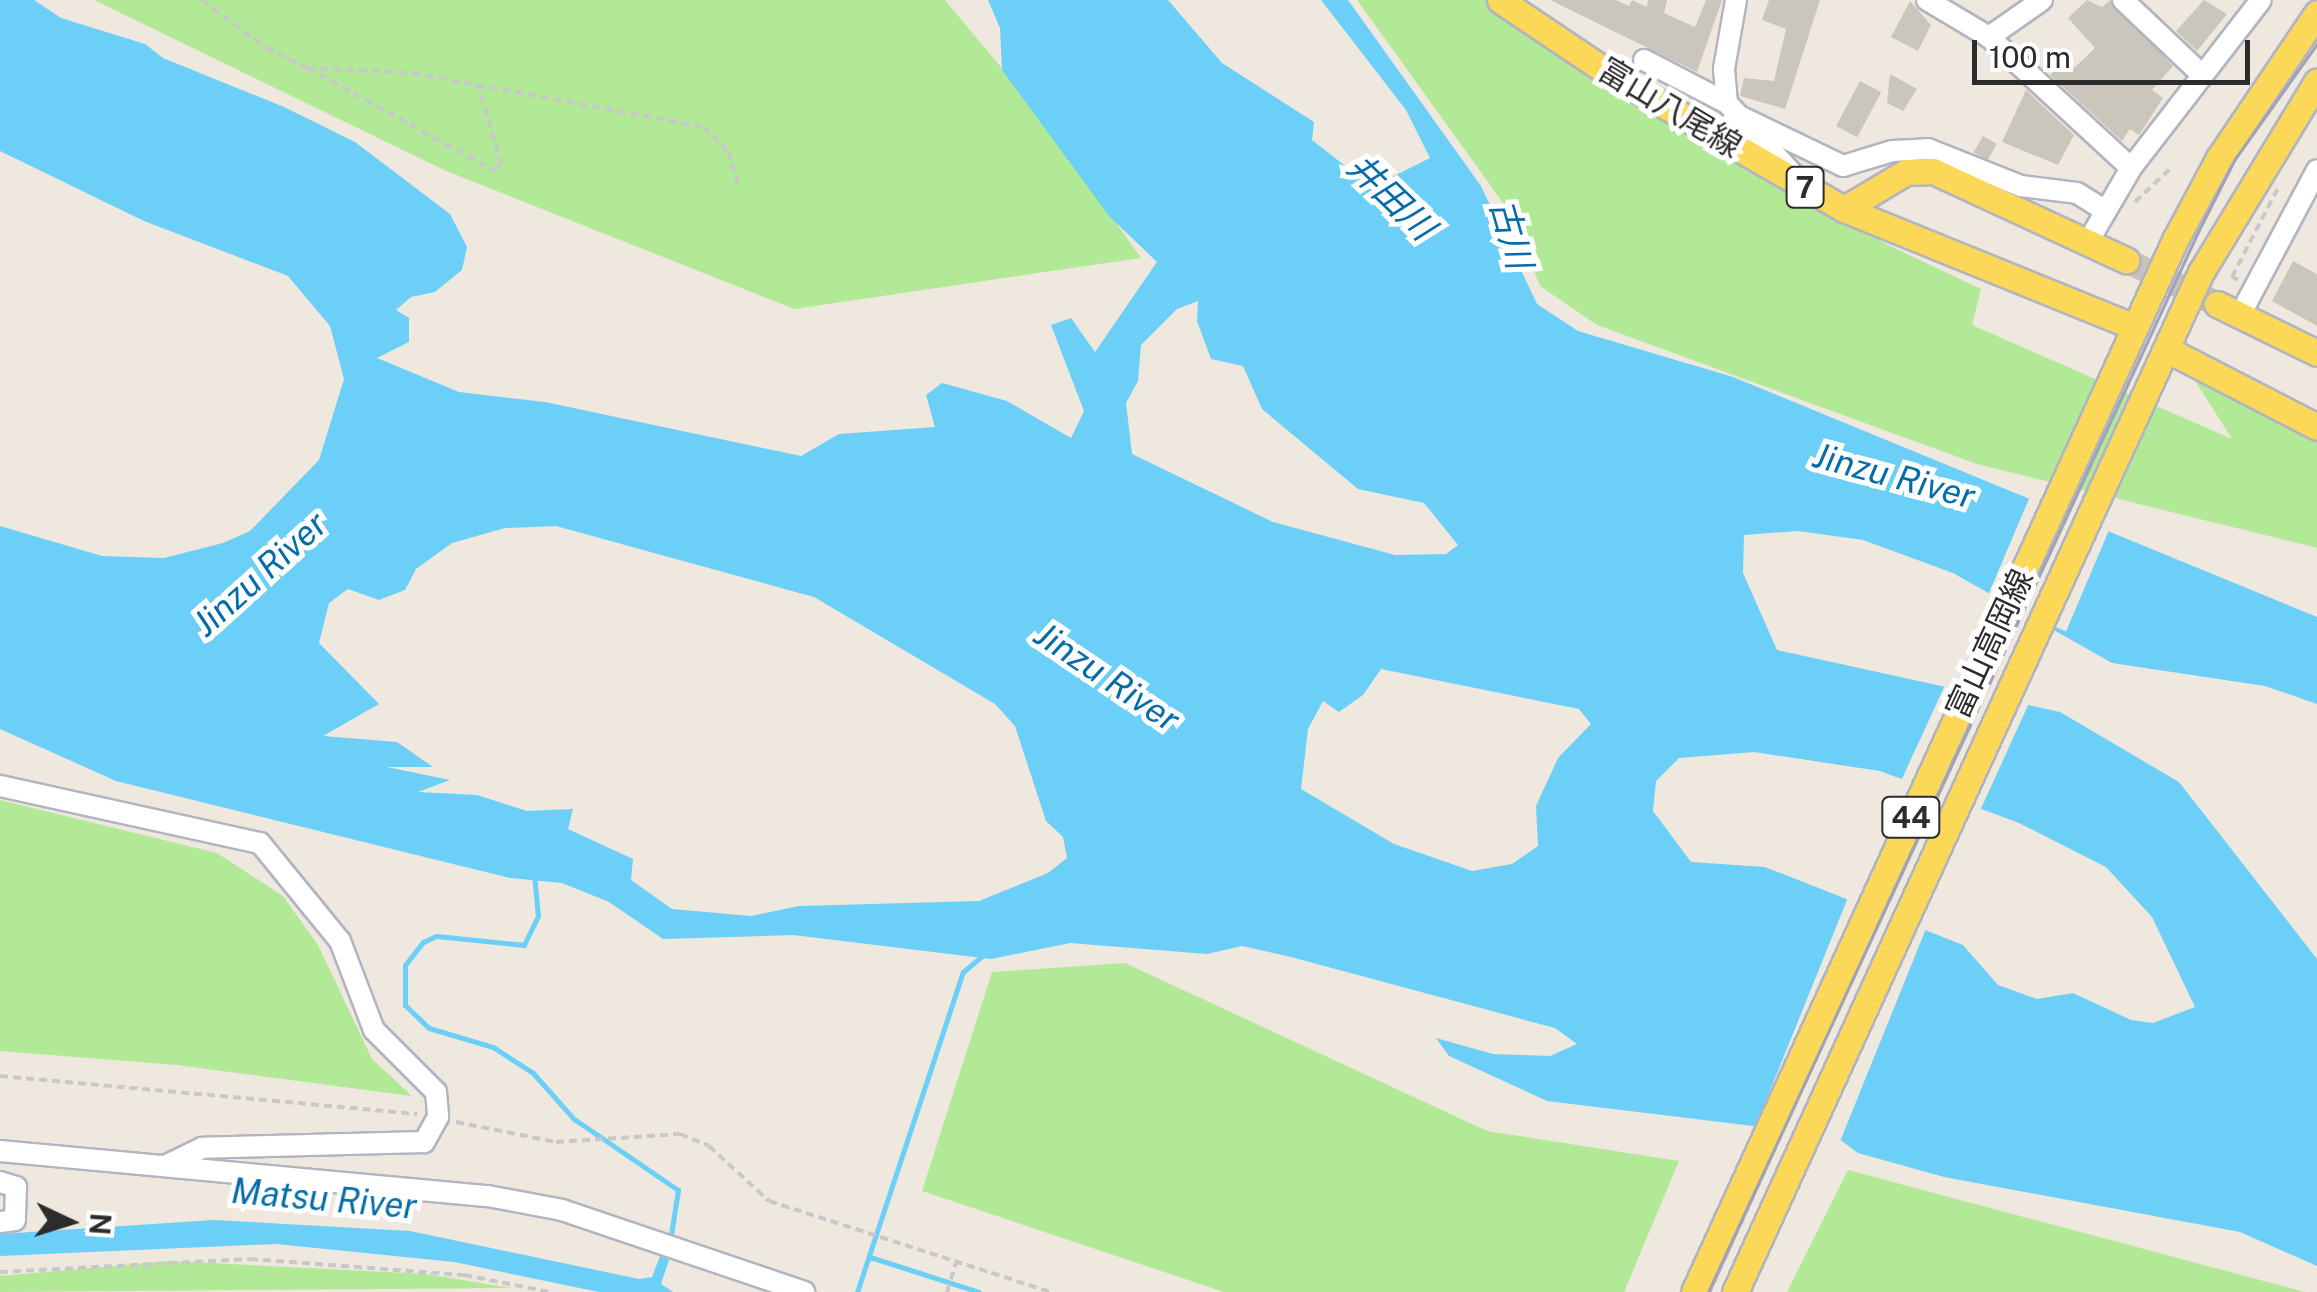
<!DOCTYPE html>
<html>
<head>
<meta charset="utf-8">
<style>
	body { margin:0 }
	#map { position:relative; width:2317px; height:1292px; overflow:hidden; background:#efe8de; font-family:"Public Sans","Noto Sans JP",sans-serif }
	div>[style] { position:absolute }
	.green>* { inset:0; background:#b1e997 }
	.water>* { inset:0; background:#6bcff7 }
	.pier>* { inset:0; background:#efe8de; transform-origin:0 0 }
	.stream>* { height:5px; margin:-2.5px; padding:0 2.5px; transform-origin:2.5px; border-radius:2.5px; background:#6bcff7 }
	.building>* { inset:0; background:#cac6bc; transform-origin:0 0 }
	.major-tunnel>* { height:25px; margin-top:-12.5px; transform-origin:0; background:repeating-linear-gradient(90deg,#c8c2ba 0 25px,transparent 0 37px) }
	.path>* { height:4px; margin-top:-2px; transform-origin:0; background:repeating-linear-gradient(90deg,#c8c8c8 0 8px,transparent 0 13px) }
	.roads { filter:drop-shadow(2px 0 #b2b4c1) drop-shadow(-2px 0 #b2b4c1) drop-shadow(0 2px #b2b4c1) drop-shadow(0 -2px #b2b4c1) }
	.minor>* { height:20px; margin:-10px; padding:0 10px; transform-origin:10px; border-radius:10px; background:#fff }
	.major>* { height:25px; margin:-12.5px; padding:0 12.5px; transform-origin:12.5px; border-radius:12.5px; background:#fbd857 }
	.tram>* { height:2.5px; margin:-1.25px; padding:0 1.25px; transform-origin:1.25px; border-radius:1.25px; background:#a0a3b8 }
	span { translate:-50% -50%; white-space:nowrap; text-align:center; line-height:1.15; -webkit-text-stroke:10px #fff; paint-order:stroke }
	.shield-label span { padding:2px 8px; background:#fff; border:2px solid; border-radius:8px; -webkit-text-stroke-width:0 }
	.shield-label { font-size:30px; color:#2c2c2c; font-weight:700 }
	.street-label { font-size:32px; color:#2c2c2c }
	.water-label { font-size:35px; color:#046da9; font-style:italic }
	.north { position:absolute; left:20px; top:1172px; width:100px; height:100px; -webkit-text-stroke:8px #fff; paint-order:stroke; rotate:94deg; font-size:28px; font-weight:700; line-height:40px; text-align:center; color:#2c2c2c }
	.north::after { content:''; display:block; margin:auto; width:35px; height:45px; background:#2c2c2c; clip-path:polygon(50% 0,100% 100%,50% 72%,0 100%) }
	.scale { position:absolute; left:1972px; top:40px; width:278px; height:45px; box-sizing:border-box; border:5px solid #2c2c2c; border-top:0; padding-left:12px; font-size:30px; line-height:35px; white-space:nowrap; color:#2c2c2c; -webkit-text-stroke:8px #fff; paint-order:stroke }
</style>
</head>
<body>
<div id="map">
	<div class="green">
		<i style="clip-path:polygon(94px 0,945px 0,1035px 108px,1141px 258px,794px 309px,444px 170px)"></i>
		<i style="clip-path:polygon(1357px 0,1490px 0,1630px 98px,1888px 245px,1981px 289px,1972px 325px,2232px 439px,2194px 379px,2317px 431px,2317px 548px,1977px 464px,1597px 325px,1540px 286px,1514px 218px)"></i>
		<i style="clip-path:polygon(0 800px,217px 853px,283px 896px,318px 945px,372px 1059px,412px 1096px,177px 1065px,0 1051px)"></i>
		<i style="clip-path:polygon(1125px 963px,1487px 1131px,1679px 1161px,1624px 1292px,1224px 1292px,922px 1191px,992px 972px)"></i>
		<i style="clip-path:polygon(1848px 1170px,2305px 1292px,1787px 1292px)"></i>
		<i style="clip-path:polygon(171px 1261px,426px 1274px,511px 1288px,0 1292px,0 1276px)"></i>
	</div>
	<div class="water">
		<i style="clip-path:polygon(evenodd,0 0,34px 0,61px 18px,145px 44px,163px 58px,284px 107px,355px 142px,450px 214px,467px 247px,462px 270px,435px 292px,411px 297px,396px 310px,409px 318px,409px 342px,377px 358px,459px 392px,545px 402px,801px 456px,839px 434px,935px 427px,926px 395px,942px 383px,1007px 401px,1071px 438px,1084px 411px,1051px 325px,1071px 318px,1095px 352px,1157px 262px,1109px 216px,1002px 70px,1000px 28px,988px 0,1168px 0,1222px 63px,1314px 122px,1312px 140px,1372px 187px,1430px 158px,1406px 110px,1321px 0,1348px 0,1481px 186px,1537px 304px,1578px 331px,1733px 377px,2317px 617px,2317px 704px,2265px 686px,2112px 663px,1953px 573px,1863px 540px,1798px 531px,1744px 535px,1743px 573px,1777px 650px,2060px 712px,2179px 782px,2317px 959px,2317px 1266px,2240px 1232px,1944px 1177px,1858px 1153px,1835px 1136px,1547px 1101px,1449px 1056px,1436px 1038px,1493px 1054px,1550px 1056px,1577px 1044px,1555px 1028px,1291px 957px,1242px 946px,1207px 954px,1070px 943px,991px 959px,793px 935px,663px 939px,609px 902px,562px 883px,510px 878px,116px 781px,0 729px,0 526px,102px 556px,164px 558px,223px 543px,250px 531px,319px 460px,344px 379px,330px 326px,288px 276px,144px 221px,0 151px,0 0,1198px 301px,1197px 321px,1211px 359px,1243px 366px,1262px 409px,1358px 489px,1424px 503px,1458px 545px,1446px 554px,1395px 555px,1273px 522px,1132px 454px,1126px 403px,1138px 381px,1141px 345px,1177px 309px,1198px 301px,0 0,556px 526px,814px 597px,995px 704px,1015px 726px,1046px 821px,1063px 837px,1067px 858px,1048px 873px,979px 901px,799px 906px,751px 916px,672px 909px,631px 880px,633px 859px,568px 829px,573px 809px,527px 811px,477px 795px,418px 792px,450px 780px,387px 767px,433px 767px,397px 742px,323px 736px,379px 704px,319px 643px,329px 603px,348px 589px,379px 600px,405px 590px,416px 569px,452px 543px,505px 528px,556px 526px,0 0,1381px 669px,1579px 709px,1591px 724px,1558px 758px,1536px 806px,1538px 846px,1512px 864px,1472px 871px,1394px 844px,1301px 789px,1308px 729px,1323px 701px,1339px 712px,1363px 695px,1381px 669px,0 0,1754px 752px,1880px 771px,2019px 823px,2106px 867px,2152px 917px,2195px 1007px,2153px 1023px,2131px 1020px,2073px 993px,2037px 999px,1998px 985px,1963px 945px,1765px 867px,1691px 862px,1653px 811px,1656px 781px,1679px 758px,1754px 752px)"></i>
		<i style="clip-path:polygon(214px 1220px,410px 1231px,639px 1279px,652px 1277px,660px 1256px,669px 1260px,661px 1284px,673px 1292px,599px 1292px,454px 1262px,276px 1244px,0 1256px,0 1234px)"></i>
	</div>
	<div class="pier">
		<i style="left:2031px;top:494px;width:86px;height:113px;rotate:23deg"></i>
		<i style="clip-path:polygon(1946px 683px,2030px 701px,1979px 813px,1900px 783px)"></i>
		<i style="left:1849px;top:895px;width:84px;height:260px;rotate:22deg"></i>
	</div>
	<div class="stream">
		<i style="left:534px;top:874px;width:42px;rotate:84.6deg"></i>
		<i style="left:538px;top:916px;width:32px;rotate:116deg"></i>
		<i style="left:524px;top:945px;width:88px;rotate:-174.2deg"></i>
		<i style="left:436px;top:936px;width:14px;rotate:155deg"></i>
		<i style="left:423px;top:942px;width:29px;rotate:128deg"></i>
		<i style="left:405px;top:965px;width:40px;rotate:90deg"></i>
		<i style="left:405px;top:1005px;width:33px;rotate:44deg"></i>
		<i style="left:429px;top:1028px;width:67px;rotate:16.5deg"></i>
		<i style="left:493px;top:1047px;width:48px;rotate:33deg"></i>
		<i style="left:533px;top:1073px;width:62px;rotate:48.3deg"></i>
		<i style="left:574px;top:1119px;width:126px;rotate:34.3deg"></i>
		<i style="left:678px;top:1190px;width:52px;rotate:98.9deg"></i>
		<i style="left:870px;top:1257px;width:114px;rotate:17.8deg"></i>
		<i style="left:857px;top:1292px;width:337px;rotate:-71.7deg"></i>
		<i style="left:963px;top:972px;width:25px;rotate:-40deg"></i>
	</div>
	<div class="building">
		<i style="clip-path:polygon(1550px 0,1616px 0,1629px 6px,1632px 0,1647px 7px,1648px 0,1667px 0,1664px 13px,1695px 27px,1706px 0,1722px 0,1697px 72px)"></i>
		<i style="clip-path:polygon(1769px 0,1820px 0,1785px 109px,1740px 96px,1744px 78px,1774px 81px,1786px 29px,1762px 20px)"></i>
		<i style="clip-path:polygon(2087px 0,2102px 7px,2110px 0,2173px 66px,2152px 90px,2163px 98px,2139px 135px,2130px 129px,2122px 141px,2050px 75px,2062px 63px,2070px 72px,2095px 48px,2068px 18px)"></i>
		<i style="clip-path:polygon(2204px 0,2227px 14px,2197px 51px,2176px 31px)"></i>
		<i style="clip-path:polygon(1910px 1px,1931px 25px,1918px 51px,1891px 37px)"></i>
		<i style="clip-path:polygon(1890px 74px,1917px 89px,1903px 111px,1887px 103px)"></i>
		<i style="left:1860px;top:81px;width:24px;height:51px;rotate:28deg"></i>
		<i style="clip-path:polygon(2026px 90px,2074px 135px,2058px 165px,2002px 142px)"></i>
		<i style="left:1983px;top:136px;width:16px;height:19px;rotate:30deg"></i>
		<i style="clip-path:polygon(2293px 261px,2317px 274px,2317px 326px,2272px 301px)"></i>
	</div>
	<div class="major-tunnel">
		<i style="left:2126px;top:260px;width:95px;rotate:25.5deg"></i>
	</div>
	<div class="path">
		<i style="left:202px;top:0;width:80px;rotate:36.9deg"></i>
		<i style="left:266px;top:48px;width:46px;rotate:26deg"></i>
		<i style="left:307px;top:68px;width:106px;rotate:2.7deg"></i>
		<i style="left:413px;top:73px;width:295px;rotate:10.5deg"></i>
		<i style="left:703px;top:127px;width:35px;rotate:44deg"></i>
		<i style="left:728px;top:151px;width:39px;rotate:73deg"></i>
		<i style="left:308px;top:68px;width:211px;rotate:28.9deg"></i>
		<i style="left:493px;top:170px;width:9px;rotate:-32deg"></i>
		<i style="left:501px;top:165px;width:85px;rotate:-105.7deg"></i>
		<i style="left:2135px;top:202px;width:51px;rotate:-43.4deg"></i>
		<i style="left:2238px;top:280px;width:7px;rotate:-153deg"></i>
		<i style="left:2232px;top:277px;width:100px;rotate:-62.7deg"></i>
		<i style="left:0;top:1076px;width:419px;rotate:5.2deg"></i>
		<i style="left:456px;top:1122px;width:102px;rotate:11.3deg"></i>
		<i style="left:556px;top:1142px;width:124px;rotate:-3.7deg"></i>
		<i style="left:680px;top:1134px;width:31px;rotate:22deg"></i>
		<i style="left:709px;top:1146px;width:81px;rotate:42.5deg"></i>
		<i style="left:769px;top:1201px;width:295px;rotate:17.9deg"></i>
		<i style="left:0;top:1272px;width:250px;rotate:-3deg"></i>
		<i style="left:250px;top:1259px;width:215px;rotate:4.3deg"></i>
		<i style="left:464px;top:1275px;width:88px;rotate:11.2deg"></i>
		<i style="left:947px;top:1292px;width:30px;rotate:-73deg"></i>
	</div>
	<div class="roads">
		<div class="minor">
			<i style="left:1736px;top:0;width:70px;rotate:99.9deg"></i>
			<i style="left:1724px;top:69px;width:34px;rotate:85deg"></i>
			<i style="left:1727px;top:103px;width:98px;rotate:47.1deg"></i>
			<i style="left:1927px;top:0;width:72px;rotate:30.8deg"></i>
			<i style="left:2042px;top:0;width:65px;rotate:145.1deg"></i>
			<i style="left:1989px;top:37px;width:193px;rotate:42.7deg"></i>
			<i style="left:2123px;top:0;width:108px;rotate:43.5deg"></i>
			<i style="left:1644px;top:60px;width:93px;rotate:27.4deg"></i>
			<i style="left:1735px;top:114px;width:120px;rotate:25.7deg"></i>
			<i style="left:1843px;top:166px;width:51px;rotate:-17deg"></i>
			<i style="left:1892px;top:151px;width:36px;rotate:-3deg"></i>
			<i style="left:1928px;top:149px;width:100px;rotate:21.7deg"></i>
			<i style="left:2021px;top:186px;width:56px;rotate:7.1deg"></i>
			<i style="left:2077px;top:193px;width:34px;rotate:32deg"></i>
			<i style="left:2089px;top:240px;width:83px;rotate:-59.7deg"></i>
			<i style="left:2131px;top:168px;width:212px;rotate:-52.3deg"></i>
			<i style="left:2240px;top:315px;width:164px;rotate:-62deg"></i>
			<i style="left:0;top:786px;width:266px;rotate:12.4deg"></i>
			<i style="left:260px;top:843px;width:127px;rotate:50.8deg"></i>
			<i style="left:340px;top:941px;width:95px;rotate:69.1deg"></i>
			<i style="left:374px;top:1030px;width:88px;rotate:45deg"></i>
			<i style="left:436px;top:1092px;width:25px;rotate:85deg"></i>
			<i style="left:438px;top:1117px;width:29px;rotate:119deg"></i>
			<i style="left:424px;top:1142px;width:222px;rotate:178.5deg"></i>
			<i style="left:202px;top:1148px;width:39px;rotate:154deg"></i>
			<i style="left:0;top:1151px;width:490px;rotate:5.3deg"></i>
			<i style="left:488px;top:1196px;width:75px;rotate:10.7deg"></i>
			<i style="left:562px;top:1210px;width:256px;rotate:18.7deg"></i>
			<i style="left:0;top:1182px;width:17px;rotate:17deg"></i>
			<i style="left:16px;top:1187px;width:33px;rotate:92deg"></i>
			<i style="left:15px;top:1220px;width:15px;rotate:172deg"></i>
		</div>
		<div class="major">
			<i style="left:1500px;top:0;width:133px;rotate:33.9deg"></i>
			<i style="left:1610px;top:74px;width:270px;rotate:30deg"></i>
			<i style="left:1844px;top:209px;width:313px;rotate:22.1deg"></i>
			<i style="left:1844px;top:209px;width:72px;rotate:-30.8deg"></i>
			<i style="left:1906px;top:172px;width:27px;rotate:-2deg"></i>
			<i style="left:1933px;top:171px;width:213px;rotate:24.8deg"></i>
			<i style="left:2217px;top:304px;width:111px;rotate:26.1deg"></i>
			<i style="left:2166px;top:349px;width:170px;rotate:27.3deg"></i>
			<i style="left:1694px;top:1292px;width:1157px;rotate:-65.43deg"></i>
			<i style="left:2175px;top:240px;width:93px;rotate:-61.8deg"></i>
			<i style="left:2219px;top:158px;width:175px;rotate:-55.9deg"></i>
			<i style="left:1735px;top:1292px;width:1121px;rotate:-65.45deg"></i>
			<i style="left:2201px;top:272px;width:223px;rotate:-58.7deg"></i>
		</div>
	</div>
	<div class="tram">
		<i style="left:1708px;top:1292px;width:1170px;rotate:-65.19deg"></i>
		<i style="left:2199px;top:230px;width:80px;rotate:-63.1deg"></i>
		<i style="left:2235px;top:159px;width:141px;rotate:-54.5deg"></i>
	</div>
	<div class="shield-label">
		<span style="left:1805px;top:187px">7</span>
		<span style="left:1911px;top:817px">44</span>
	</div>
	<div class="street-label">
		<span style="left:1670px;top:108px;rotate:31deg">富山八尾線</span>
		<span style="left:1990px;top:644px;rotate:-65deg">富山高岡線</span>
	</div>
	<div class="water-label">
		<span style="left:1391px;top:197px;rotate:44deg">井田川</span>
		<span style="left:1511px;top:234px;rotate:74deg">古川</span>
		<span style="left:1894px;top:476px;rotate:15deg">Jinzu River</span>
		<span style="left:260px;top:574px;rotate:-42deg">Jinzu River</span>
		<span style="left:1107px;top:677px;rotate:34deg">Jinzu River</span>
		<span style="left:324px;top:1199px;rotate:5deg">Matsu River</span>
	</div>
	<div class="north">N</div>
	<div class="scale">100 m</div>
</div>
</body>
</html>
